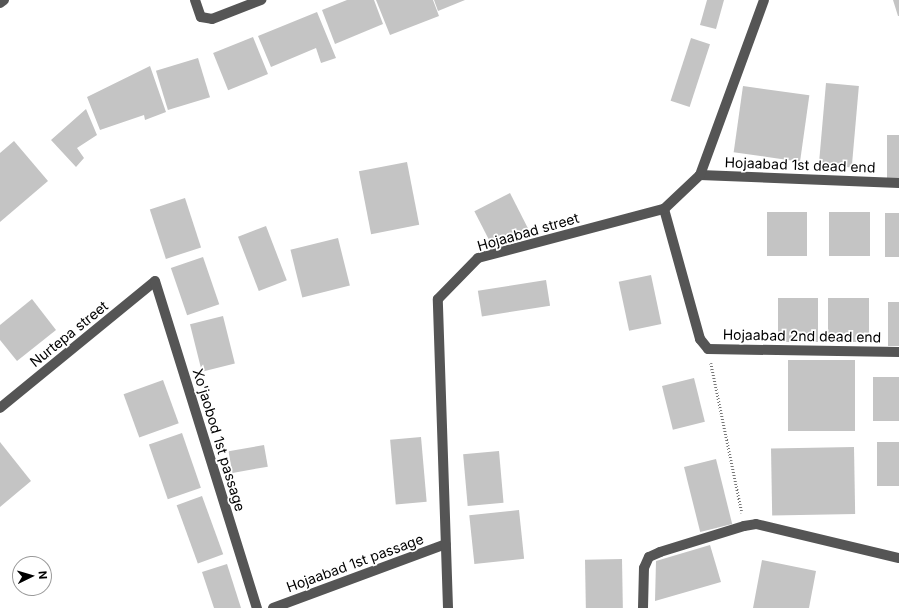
<!DOCTYPE html>
<html>
<head>
<meta charset="utf-8">
<style>
	body { margin:0 }
	#map { position:relative; width:899px; height:608px; overflow:hidden; background:#fff; font-family:Inter,sans-serif }
	div>[style] { position:absolute }
	.building>* { inset:0; background:#c4c4c4; transform-origin:0 0 }
	.path>* { height:2.5px; margin-top:-1.25px; transform-origin:0; background:repeating-linear-gradient(90deg,#777 0 1px,transparent 0 3px) }
	.minor>* { height:10px; margin:-5px; padding:0 5px; transform-origin:5px; border-radius:5px; background:#555 }
	span { translate:-50% -50%; white-space:nowrap; text-align:center; line-height:1.15; -webkit-text-stroke:3.5px #fff; paint-order:stroke }
	.street-label { font-size:14px; color:#000 }
	.north { position:absolute; left:12px; top:556px; width:40px; height:40px; box-sizing:border-box; background:#fff; border:1px solid #999; border-radius:50%; rotate:85deg; font-size:11px; font-weight:700; line-height:16px; text-align:center; color:#000 }
	.north::after { content:''; display:block; margin:auto; width:14px; height:18px; background:#000; clip-path:polygon(50% 0,100% 100%,50% 72%,0 100%) }
</style>
</head>
<body>
<div id="map">
	<div class="building">
		<i style="clip-path:polygon(347px 0,374px 0,383px 24px,335px 44px,322px 10px)"></i>
		<i style="clip-path:polygon(376px 0,433px 0,439px 16px,390px 35px)"></i>
		<i style="clip-path:polygon(434px 0,465px 0,438px 11px)"></i>
		<i style="clip-path:polygon(707px 0,724px 0,716px 29px,700px 25px)"></i>
		<i style="clip-path:polygon(893px 0,899px 0,899px 16px,898px 16px)"></i>
		<i style="clip-path:polygon(317px 12px,336px 58px,321px 63px,316px 48px,271px 67px,258px 36px)"></i>
		<i style="left:253px;top:37px;width:40px;height:43px;rotate:68deg"></i>
		<i style="left:691px;top:38px;width:20px;height:66px;rotate:18deg"></i>
		<i style="left:198px;top:58px;width:41px;height:44px;rotate:73deg"></i>
		<i style="clip-path:polygon(150px 66px,166px 112px,145px 120px,144px 115px,100px 130px,87px 97px)"></i>
		<i style="left:826px;top:83px;width:33px;height:82px;rotate:5deg"></i>
		<i style="left:743px;top:86px;width:67px;height:67px;rotate:8deg"></i>
		<i style="clip-path:polygon(86px 109px,97px 135px,77px 148px,84px 158px,76px 167px,51px 140px)"></i>
		<i style="left:887px;top:135px;width:12px;height:44px"></i>
		<i style="clip-path:polygon(14px 141px,48px 181px,0 222px,0 153px)"></i>
		<i style="left:407px;top:162px;width:64px;height:49px;rotate:79deg"></i>
		<i style="left:510px;top:193px;width:42px;height:40px;rotate:63deg"></i>
		<i style="left:185px;top:198px;width:52px;height:37px;rotate:72deg"></i>
		<i style="left:767px;top:212px;width:40px;height:44px"></i>
		<i style="left:870px;top:212px;width:44px;height:41px;rotate:90deg"></i>
		<i style="left:885px;top:213px;width:14px;height:44px"></i>
		<i style="left:266px;top:226px;width:58px;height:30px;rotate:69deg"></i>
		<i style="left:338px;top:238px;width:49px;height:49px;rotate:76deg"></i>
		<i style="left:203px;top:257px;width:50px;height:34px;rotate:71deg"></i>
		<i style="left:651px;top:275px;width:50px;height:33px;rotate:78deg"></i>
		<i style="left:546px;top:280px;width:26px;height:69px;rotate:81deg"></i>
		<i style="left:778px;top:298px;width:40px;height:44px"></i>
		<i style="left:828px;top:298px;width:41px;height:44px"></i>
		<i style="clip-path:polygon(32px 299px,56px 330px,17px 361px,0 340px,0 325px)"></i>
		<i style="left:888px;top:302px;width:11px;height:44px"></i>
		<i style="left:223px;top:316px;width:49px;height:34px;rotate:76deg"></i>
		<i style="left:788px;top:360px;width:67px;height:71px"></i>
		<i style="left:873px;top:377px;width:26px;height:44px"></i>
		<i style="left:694px;top:378px;width:45px;height:33px;rotate:76deg"></i>
		<i style="left:163px;top:380px;width:46px;height:42px;rotate:70deg"></i>
		<i style="left:182px;top:433px;width:58px;height:35px;rotate:71deg"></i>
		<i style="left:421px;top:437px;width:65px;height:31px;rotate:85deg"></i>
		<i style="clip-path:polygon(0 442px,31px 481px,0 507px)"></i>
		<i style="left:877px;top:442px;width:22px;height:44px"></i>
		<i style="left:264px;top:445px;width:22px;height:36px;rotate:80deg"></i>
		<i style="left:854px;top:447px;width:67px;height:83px;rotate:89deg"></i>
		<i style="left:499px;top:451px;width:52px;height:36px;rotate:85deg"></i>
		<i style="left:716px;top:459px;width:67px;height:33px;rotate:76deg"></i>
		<i style="left:202px;top:496px;width:62px;height:27px;rotate:70deg"></i>
		<i style="left:519px;top:510px;width:49px;height:50px;rotate:84deg"></i>
		<i style="clip-path:polygon(710px 545px,721px 582px,655px 601px,656px 561px)"></i>
		<i style="left:622px;top:559px;width:49px;height:37px;rotate:89deg"></i>
		<i style="clip-path:polygon(762px 560px,816px 571px,809px 608px,753px 608px)"></i>
		<i style="clip-path:polygon(227px 564px,241px 608px,214px 608px,202px 572px)"></i>
	</div>
	<div class="path">
		<i style="left:711px;top:363px;width:153px;rotate:78.3deg"></i>
	</div>
	<div class="minor">
		<i style="left:195px;top:0;width:18px;rotate:71deg"></i>
		<i style="left:201px;top:17px;width:11px;rotate:10deg"></i>
		<i style="left:212px;top:19px;width:53px;rotate:-21.2deg"></i>
		<i style="left:0;top:3px;width:5px;rotate:-37deg"></i>
		<i style="left:700px;top:175px;width:199px;rotate:2.3deg"></i>
		<i style="left:664px;top:209px;width:135px;rotate:74.5deg"></i>
		<i style="left:700px;top:339px;width:13px;rotate:51deg"></i>
		<i style="left:708px;top:349px;width:191px;rotate:0.9deg"></i>
		<i style="left:0;top:408px;width:200px;rotate:-39.3deg"></i>
		<i style="left:155px;top:281px;width:343px;rotate:72.7deg"></i>
		<i style="left:273px;top:608px;width:184px;rotate:-20.3deg"></i>
		<i style="left:448px;top:608px;width:309px;rotate:-91.9deg"></i>
		<i style="left:438px;top:299px;width:57px;rotate:-45.7deg"></i>
		<i style="left:478px;top:258px;width:192px;rotate:-14.8deg"></i>
		<i style="left:664px;top:209px;width:50px;rotate:-43.4deg"></i>
		<i style="left:700px;top:175px;width:186px;rotate:-69.9deg"></i>
		<i style="left:643px;top:608px;width:40px;rotate:-88.6deg"></i>
		<i style="left:644px;top:568px;width:12px;rotate:-66deg"></i>
		<i style="left:649px;top:557px;width:12px;rotate:-24deg"></i>
		<i style="left:660px;top:552px;width:88px;rotate:-17.2deg"></i>
		<i style="left:744px;top:526px;width:12px;rotate:-9deg"></i>
		<i style="left:756px;top:524px;width:147px;rotate:13.4deg"></i>
	</div>
	<div class="street-label">
		<span style="left:800px;top:165px;rotate:2deg">Hojaabad 1st dead end</span>
		<span style="left:528px;top:232px;rotate:-16deg">Hojaabad street</span>
		<span style="left:69px;top:334px;rotate:-39deg">Nurtepa street</span>
		<span style="left:802px;top:336px;rotate:1deg">Hojaabad 2nd dead end</span>
		<span style="left:219px;top:440px;rotate:73deg">Xo'jaobod 1st passage</span>
		<span style="left:355px;top:563px;rotate:-20deg">Hojaabad 1st passage</span>
	</div>
	<div class="north">N</div>
</div>
</body>
</html>
